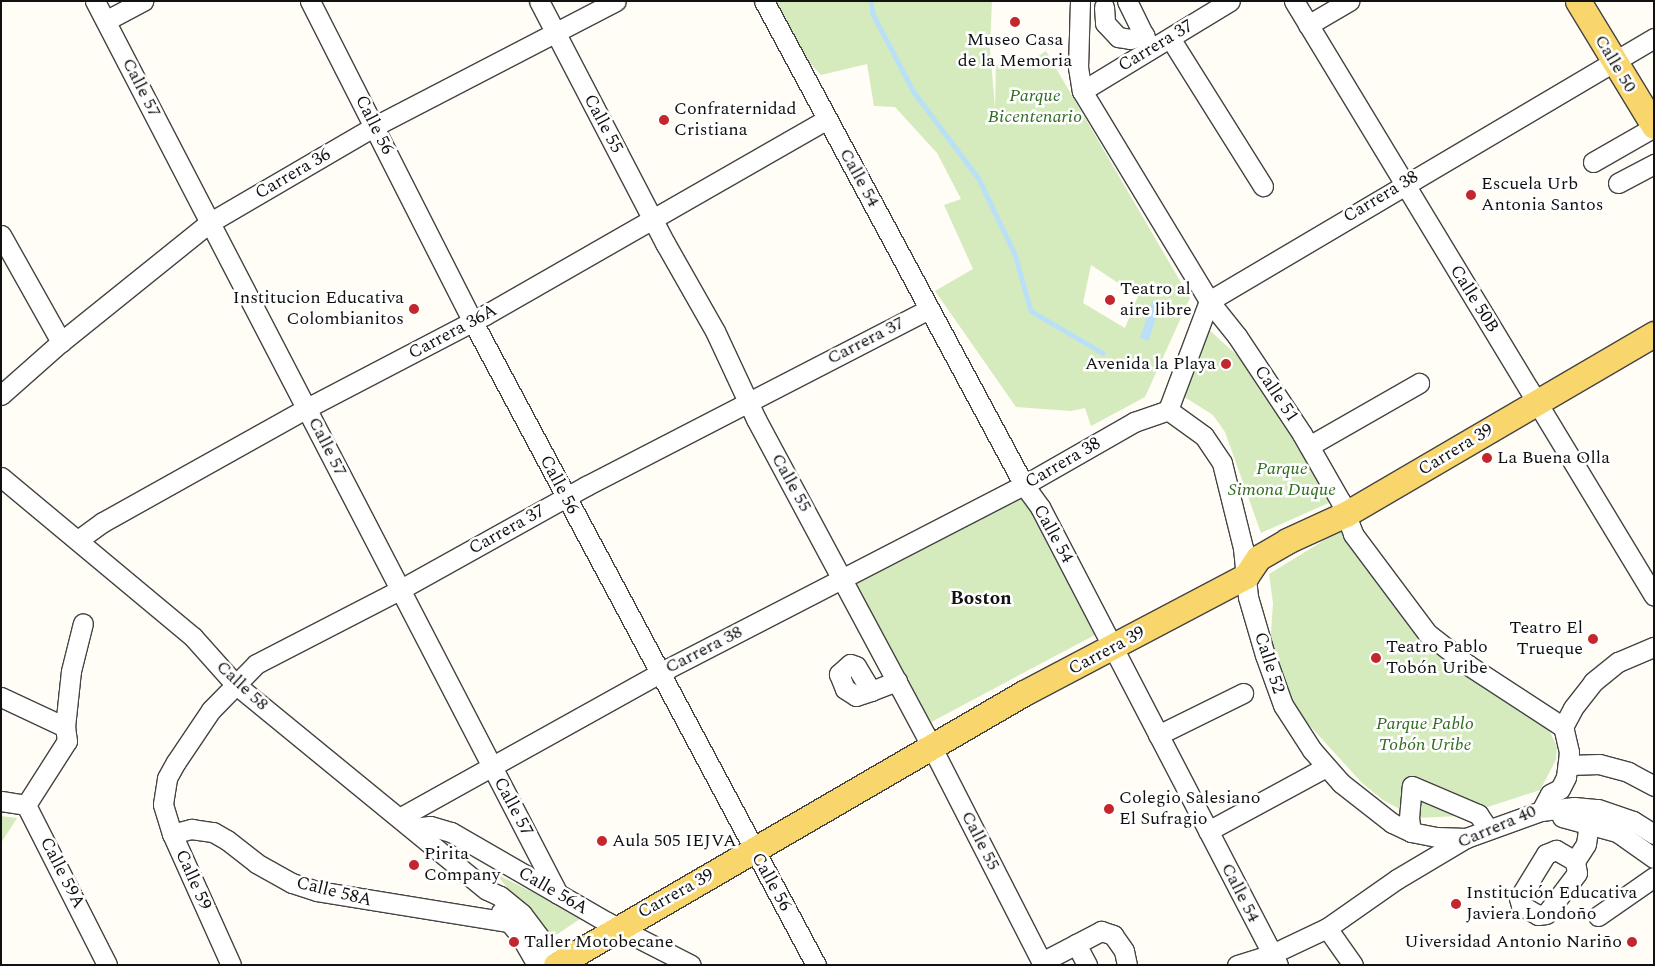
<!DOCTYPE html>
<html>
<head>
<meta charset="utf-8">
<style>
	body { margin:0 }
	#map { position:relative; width:1655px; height:966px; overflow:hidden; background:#fffdf5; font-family:Spectral,serif }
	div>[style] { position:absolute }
	.green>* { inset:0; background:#d5ebbd; transform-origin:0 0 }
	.water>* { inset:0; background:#b9e0f7; transform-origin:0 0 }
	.stream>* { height:4.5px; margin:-2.25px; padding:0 2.25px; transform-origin:2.25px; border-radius:2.25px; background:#b9e0f7 }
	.roads { filter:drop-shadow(1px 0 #444) drop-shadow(-1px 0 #444) drop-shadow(0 1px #444) drop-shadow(0 -1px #444) }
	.minor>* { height:19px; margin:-9.5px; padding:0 9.5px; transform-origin:9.5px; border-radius:9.5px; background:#fff }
	.major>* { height:25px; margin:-12.5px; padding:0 12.5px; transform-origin:12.5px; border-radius:12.5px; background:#f9d66b }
	.dots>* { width:14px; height:14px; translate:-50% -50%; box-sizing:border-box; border:2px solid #fff; border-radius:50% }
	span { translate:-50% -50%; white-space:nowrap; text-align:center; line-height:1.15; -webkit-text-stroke:5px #fff; paint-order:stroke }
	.poi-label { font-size:18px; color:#111 }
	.left { translate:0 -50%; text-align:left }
	.right { translate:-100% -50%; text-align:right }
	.street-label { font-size:18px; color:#111 }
	.park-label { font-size:18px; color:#2f6b1f; font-style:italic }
	.neighbourhood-label { font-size:19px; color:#111; font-weight:700 }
	.frame { position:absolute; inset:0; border:2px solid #111; pointer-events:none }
</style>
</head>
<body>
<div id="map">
	<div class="green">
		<i style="clip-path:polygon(evenodd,752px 1px,992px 1px,990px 48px,995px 108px,996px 64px,1019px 69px,1046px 51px,1190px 298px,1145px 397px,1091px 426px,1085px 408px,1071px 411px,1016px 407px,935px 291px,973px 269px,944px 205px,961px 199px,937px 153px,895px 107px,874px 106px,867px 64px,821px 75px,752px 1px,1091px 265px,1138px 296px,1125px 328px,1083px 303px,1091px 265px)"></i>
		<i style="clip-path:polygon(1205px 326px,1252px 369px,1333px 501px,1261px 533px,1225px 432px,1213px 415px,1183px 396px,1191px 379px)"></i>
		<i style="left:1024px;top:488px;width:163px;height:198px;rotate:62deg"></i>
		<i style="clip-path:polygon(1339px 531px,1347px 536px,1381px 587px,1546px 723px,1557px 747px,1556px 760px,1540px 790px,1460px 816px,1416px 818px,1383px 800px,1362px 783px,1301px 716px,1291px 700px,1270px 647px,1273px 603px,1269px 574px)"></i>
		<i style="clip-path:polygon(1px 816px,17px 818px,1px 843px)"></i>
		<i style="clip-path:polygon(496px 874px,583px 917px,550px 939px)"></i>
	</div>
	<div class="water">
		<i style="left:1152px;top:301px;width:9px;height:39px;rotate:18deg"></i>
	</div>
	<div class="stream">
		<i style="left:871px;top:1px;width:13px;rotate:81deg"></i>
		<i style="left:873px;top:14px;width:88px;rotate:62.3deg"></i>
		<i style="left:914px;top:92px;width:109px;rotate:53.2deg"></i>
		<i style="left:979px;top:179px;width:83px;rotate:64.4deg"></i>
		<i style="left:1015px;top:254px;width:59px;rotate:74.3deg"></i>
		<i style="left:1031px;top:311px;width:83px;rotate:30.3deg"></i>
	</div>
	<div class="roads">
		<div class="minor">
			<i style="left:95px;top:1px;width:1006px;rotate:62.59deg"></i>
			<i style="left:310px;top:1px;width:360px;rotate:63.1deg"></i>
			<i style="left:473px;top:322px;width:729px;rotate:61.92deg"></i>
			<i style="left:539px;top:1px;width:273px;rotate:62.5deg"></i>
			<i style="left:665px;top:243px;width:101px;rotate:60.4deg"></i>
			<i style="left:715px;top:331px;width:97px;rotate:65deg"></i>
			<i style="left:756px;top:419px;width:360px;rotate:61.8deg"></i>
			<i style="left:926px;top:736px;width:257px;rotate:62.9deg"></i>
			<i style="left:764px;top:1px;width:549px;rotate:61.76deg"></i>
			<i style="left:1024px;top:485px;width:27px;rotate:54deg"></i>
			<i style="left:1040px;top:507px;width:516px;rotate:62.54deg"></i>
			<i style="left:1080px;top:1px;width:66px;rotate:91.7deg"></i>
			<i style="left:1078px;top:67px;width:24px;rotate:81deg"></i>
			<i style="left:1082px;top:91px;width:245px;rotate:58.8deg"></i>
			<i style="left:1209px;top:301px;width:45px;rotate:51.3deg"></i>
			<i style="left:1237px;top:336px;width:118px;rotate:56.4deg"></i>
			<i style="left:1302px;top:434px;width:78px;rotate:60.2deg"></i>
			<i style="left:1341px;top:502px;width:34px;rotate:69deg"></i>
			<i style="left:1353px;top:534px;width:124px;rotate:53.2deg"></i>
			<i style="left:1427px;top:633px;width:52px;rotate:38deg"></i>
			<i style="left:1468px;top:665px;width:113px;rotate:33.1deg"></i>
			<i style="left:1127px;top:1px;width:50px;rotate:63.9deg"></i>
			<i style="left:1294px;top:1px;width:695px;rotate:58.82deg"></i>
			<i style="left:1104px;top:7px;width:16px;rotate:86deg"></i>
			<i style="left:1105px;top:23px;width:19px;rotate:47deg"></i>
			<i style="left:1118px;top:37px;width:12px;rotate:9deg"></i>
			<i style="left:1130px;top:39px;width:15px;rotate:-16deg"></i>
			<i style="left:107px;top:20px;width:41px;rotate:-27.8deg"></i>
			<i style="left:1308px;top:25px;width:48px;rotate:-30.3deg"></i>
			<i style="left:1170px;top:38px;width:175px;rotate:57.9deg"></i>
			<i style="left:1082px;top:91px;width:173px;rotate:-31.3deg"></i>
			<i style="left:1593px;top:162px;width:70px;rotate:-29.8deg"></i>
			<i style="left:1618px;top:183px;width:41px;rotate:-27.8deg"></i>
			<i style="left:1px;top:235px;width:123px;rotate:60.7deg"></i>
			<i style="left:1px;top:395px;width:80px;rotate:-41.5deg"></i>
			<i style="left:61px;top:342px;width:190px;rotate:-38.8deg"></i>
			<i style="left:209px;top:223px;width:192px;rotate:-30.3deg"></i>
			<i style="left:375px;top:126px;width:271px;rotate:-27.4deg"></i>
			<i style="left:1168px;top:410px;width:44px;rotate:35.8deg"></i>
			<i style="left:1204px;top:436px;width:32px;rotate:56deg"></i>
			<i style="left:1222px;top:463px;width:88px;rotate:76.1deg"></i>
			<i style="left:1243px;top:548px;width:49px;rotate:84.2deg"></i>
			<i style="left:1248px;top:597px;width:60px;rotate:73.7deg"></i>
			<i style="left:1265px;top:655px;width:53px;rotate:70.2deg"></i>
			<i style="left:1283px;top:705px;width:54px;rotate:57.2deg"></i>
			<i style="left:1312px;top:750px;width:44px;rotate:48.7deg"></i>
			<i style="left:1341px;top:783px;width:65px;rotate:38.1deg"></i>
			<i style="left:1392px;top:823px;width:21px;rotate:25deg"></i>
			<i style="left:1411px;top:832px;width:26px;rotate:11deg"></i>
			<i style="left:1437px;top:837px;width:29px;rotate:2deg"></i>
			<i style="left:1309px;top:446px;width:127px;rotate:-29.8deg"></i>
			<i style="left:1px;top:477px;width:250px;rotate:39.8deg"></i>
			<i style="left:193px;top:637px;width:63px;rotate:48.2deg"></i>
			<i style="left:235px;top:684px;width:325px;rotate:39.3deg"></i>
			<i style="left:487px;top:890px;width:14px;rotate:25deg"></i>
			<i style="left:500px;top:896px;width:28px;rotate:39deg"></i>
			<i style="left:522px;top:914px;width:61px;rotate:52.9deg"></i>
			<i style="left:78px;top:540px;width:31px;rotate:-36deg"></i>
			<i style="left:103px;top:522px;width:234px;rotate:-29.2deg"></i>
			<i style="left:307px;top:408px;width:201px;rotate:-27.6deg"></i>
			<i style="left:485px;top:315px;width:394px;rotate:-29.8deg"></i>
			<i style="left:871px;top:691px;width:29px;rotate:-121deg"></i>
			<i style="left:856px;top:666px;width:6px;rotate:-162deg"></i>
			<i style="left:850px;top:664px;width:15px;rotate:138deg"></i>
			<i style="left:839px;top:674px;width:16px;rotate:68deg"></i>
			<i style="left:845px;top:689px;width:13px;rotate:32deg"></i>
			<i style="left:856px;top:696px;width:16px;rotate:-18deg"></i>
			<i style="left:871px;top:691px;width:28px;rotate:-21deg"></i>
			<i style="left:1px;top:697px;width:71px;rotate:25.1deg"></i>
			<i style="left:1158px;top:735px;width:95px;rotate:-26.3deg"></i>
			<i style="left:1569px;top:765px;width:30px;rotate:-2deg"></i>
			<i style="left:1599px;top:764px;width:30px;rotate:15deg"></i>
			<i style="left:1628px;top:772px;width:30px;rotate:28deg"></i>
			<i style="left:1px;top:801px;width:25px;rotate:9deg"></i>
			<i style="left:26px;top:805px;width:76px;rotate:-57.4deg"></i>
			<i style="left:67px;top:741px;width:14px;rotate:-98deg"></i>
			<i style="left:65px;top:727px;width:56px;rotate:-83.9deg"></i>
			<i style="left:71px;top:671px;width:49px;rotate:-76deg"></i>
			<i style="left:26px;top:805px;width:179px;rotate:63.1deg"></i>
			<i style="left:1541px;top:811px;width:19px;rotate:-62deg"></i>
			<i style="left:1550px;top:794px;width:11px;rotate:-27deg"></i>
			<i style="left:1560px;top:789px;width:13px;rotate:-63deg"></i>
			<i style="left:1566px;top:777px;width:25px;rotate:-83deg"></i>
			<i style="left:1569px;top:752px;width:26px;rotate:-103deg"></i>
			<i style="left:1563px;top:727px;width:21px;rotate:-62deg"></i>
			<i style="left:1573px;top:708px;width:33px;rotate:-52deg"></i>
			<i style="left:1593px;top:682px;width:32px;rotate:-39deg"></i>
			<i style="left:1618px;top:662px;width:39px;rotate:-23deg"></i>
			<i style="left:401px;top:817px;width:307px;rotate:-29.1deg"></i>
			<i style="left:669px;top:668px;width:399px;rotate:-27.3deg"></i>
			<i style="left:1024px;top:485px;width:127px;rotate:-29.8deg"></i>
			<i style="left:1134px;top:422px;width:36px;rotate:-19deg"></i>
			<i style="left:1168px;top:410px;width:116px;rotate:-69.4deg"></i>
			<i style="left:1209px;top:301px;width:517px;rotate:-30.58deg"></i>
			<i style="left:1562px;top:817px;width:57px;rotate:15.3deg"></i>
			<i style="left:1617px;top:832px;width:45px;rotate:35.1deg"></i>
			<i style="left:413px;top:828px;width:17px;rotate:-7deg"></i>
			<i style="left:430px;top:826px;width:22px;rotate:16deg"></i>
			<i style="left:451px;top:832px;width:180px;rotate:30deg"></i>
			<i style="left:607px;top:922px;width:94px;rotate:27.1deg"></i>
			<i style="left:1208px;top:831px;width:134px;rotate:-28.5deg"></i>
			<i style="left:1411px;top:832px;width:14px;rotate:-98deg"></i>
			<i style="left:1409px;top:818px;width:32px;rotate:-85deg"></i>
			<i style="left:1412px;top:786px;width:72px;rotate:23deg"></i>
			<i style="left:1478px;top:814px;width:18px;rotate:56deg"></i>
			<i style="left:172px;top:834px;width:20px;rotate:-15deg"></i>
			<i style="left:191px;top:829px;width:22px;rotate:8deg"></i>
			<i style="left:213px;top:832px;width:16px;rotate:30deg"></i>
			<i style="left:227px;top:840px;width:37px;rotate:38deg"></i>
			<i style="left:256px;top:863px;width:41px;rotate:29.1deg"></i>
			<i style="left:292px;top:883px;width:26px;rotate:18deg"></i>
			<i style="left:317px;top:891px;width:194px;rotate:9.2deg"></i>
			<i style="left:1556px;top:850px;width:22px;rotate:30deg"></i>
			<i style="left:1575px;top:861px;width:12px;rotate:81deg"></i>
			<i style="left:1577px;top:873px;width:51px;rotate:127.1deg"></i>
			<i style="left:1546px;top:914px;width:8px;rotate:173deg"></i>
			<i style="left:1538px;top:915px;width:20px;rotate:-150deg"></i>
			<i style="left:1521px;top:905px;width:7px;rotate:-106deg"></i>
			<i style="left:1519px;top:898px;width:52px;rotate:-58.5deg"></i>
			<i style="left:1546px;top:854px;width:11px;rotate:-22deg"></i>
			<i style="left:1575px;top:861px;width:20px;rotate:-57deg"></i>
			<i style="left:1586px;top:844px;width:22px;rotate:-82deg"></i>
			<i style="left:501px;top:912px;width:32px;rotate:51deg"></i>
			<i style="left:521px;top:937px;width:32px;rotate:60deg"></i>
			<i style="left:1598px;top:916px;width:68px;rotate:-34.9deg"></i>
			<i style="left:1327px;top:928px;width:45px;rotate:54.9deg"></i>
			<i style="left:1076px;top:944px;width:24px;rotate:62deg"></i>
			<i style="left:1042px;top:962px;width:67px;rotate:-27.7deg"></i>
			<i style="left:1101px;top:931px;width:13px;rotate:18deg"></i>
			<i style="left:1113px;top:935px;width:19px;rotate:55deg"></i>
			<i style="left:1124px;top:951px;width:14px;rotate:78deg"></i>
			<i style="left:231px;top:965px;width:144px;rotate:-114.2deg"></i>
			<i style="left:172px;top:834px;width:31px;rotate:-107deg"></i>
			<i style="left:163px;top:804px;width:26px;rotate:-81deg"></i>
			<i style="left:167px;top:778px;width:18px;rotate:-61deg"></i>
			<i style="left:176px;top:762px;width:63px;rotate:-56.1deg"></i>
			<i style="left:211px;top:710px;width:64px;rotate:-45.6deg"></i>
			<i style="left:256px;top:664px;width:163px;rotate:-27.3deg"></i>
			<i style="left:401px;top:589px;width:212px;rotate:-29.1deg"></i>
			<i style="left:586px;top:486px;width:386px;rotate:-27.3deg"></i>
			<i style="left:1237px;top:965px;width:37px;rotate:-17deg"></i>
			<i style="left:1272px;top:954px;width:61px;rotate:-25.3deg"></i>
			<i style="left:1327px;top:928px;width:85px;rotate:-35deg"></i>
			<i style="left:1397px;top:879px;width:80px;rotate:-30.7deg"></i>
			<i style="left:1466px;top:838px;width:80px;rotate:-19.8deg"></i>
			<i style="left:1541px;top:811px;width:33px;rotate:-7deg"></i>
			<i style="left:1574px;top:807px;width:24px;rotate:5deg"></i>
			<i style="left:1598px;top:809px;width:37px;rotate:19deg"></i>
			<i style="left:1633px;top:821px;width:25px;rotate:32deg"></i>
		</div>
		<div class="major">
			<i style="left:1578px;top:1px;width:146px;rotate:58.7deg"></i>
			<i style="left:556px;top:965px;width:541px;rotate:-30.17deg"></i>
			<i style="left:1024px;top:693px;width:251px;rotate:-27.8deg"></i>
			<i style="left:1246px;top:576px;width:22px;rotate:-56deg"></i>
			<i style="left:1258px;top:558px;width:34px;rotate:-30deg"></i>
			<i style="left:1287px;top:541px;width:65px;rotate:-24.6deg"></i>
			<i style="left:1346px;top:514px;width:357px;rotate:-30.3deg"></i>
		</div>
	</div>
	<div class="dots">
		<i style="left:1015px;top:22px;background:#c4262e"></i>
		<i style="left:664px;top:120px;background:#c4262e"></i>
		<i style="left:1471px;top:195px;background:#c4262e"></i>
		<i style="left:1110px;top:300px;background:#c4262e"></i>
		<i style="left:414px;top:309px;background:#c4262e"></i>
		<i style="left:1226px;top:364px;background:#c4262e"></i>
		<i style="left:1487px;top:458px;background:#c4262e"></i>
		<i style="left:1593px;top:639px;background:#c4262e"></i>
		<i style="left:1376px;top:658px;background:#c4262e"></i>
		<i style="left:1109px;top:809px;background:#c4262e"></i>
		<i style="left:602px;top:841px;background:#c4262e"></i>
		<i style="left:414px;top:865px;background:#c4262e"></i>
		<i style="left:1456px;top:904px;background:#c4262e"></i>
		<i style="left:514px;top:942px;background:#c4262e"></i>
		<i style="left:1632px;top:942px;background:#c4262e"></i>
	</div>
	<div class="poi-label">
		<span style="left:1015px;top:51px">Museo Casa<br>de la Memoria</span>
		<span class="left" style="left:674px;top:120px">Confraternidad<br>Cristiana</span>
		<span class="left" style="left:1481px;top:195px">Escuela Urb<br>Antonia Santos</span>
		<span class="left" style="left:1120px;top:300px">Teatro al<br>aire libre</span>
		<span class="right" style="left:404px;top:309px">Institucion Educativa<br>Colombianitos</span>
		<span class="right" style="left:1216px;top:364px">Avenida la Playa</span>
		<span class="left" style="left:1497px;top:458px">La Buena Olla</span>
		<span class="right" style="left:1583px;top:639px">Teatro El<br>Trueque</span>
		<span class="left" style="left:1386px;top:658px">Teatro Pablo<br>Tobón Uribe</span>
		<span class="left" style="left:1119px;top:809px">Colegio Salesiano<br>El Sufragio</span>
		<span class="left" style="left:612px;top:841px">Aula 505 IEJVA</span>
		<span class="left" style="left:424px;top:865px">Pirita<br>Company</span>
		<span class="left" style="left:1466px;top:904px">Institución Educativa<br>Javiera Londoño</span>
		<span class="left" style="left:524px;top:942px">Taller Motobecane</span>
		<span class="right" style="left:1622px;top:942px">Uiversidad Antonio Nariño</span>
	</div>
	<div class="street-label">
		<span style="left:1156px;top:46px;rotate:-31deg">Carrera 37</span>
		<span style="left:1615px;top:64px;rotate:59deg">Calle 50</span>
		<span style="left:141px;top:88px;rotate:63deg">Calle 57</span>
		<span style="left:603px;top:124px;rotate:62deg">Calle 55</span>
		<span style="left:374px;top:125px;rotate:63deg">Calle 56</span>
		<span style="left:293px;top:174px;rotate:-30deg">Carrera 36</span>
		<span style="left:859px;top:178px;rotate:61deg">Calle 54</span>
		<span style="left:1381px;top:197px;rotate:-31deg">Carrera 38</span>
		<span style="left:1474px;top:299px;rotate:58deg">Calle 50B</span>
		<span style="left:453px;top:332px;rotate:-28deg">Carrera 36A</span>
		<span style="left:866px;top:341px;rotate:-27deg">Carrera 37</span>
		<span style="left:1276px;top:394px;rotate:56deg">Calle 51</span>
		<span style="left:327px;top:447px;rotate:63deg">Calle 57</span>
		<span style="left:1456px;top:450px;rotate:-31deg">Carrera 39</span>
		<span style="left:1063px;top:463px;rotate:-30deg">Carrera 38</span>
		<span style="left:791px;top:483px;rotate:61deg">Calle 55</span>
		<span style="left:559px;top:485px;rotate:62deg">Calle 56</span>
		<span style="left:507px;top:530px;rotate:-29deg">Carrera 37</span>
		<span style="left:1053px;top:534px;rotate:61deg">Calle 54</span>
		<span style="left:704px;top:650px;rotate:-27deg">Carrera 38</span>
		<span style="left:1107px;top:651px;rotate:-28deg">Carrera 39</span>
		<span style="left:1269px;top:663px;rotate:72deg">Calle 52</span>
		<span style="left:242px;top:686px;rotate:43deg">Calle 58</span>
		<span style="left:513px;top:807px;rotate:62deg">Calle 57</span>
		<span style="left:1497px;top:827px;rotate:-23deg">Carrera 40</span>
		<span style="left:980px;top:841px;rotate:63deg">Calle 55</span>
		<span style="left:62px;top:873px;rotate:63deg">Calle 59A</span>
		<span style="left:193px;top:880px;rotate:66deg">Calle 59</span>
		<span style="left:771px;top:882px;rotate:61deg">Calle 56</span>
		<span style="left:553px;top:891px;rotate:30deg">Calle 56A</span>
		<span style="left:334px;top:892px;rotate:14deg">Calle 58A</span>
		<span style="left:1240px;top:893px;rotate:63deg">Calle 54</span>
		<span style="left:676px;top:894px;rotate:-29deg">Carrera 39</span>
	</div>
	<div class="park-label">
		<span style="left:1035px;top:107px">Parque<br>Bicentenario</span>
		<span style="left:1282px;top:480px">Parque<br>Simona Duque</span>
		<span style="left:1425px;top:735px">Parque Pablo<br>Tobón Uribe</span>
	</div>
	<div class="neighbourhood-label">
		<span style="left:981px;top:599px">Boston</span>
	</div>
	<div class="frame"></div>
</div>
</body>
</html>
